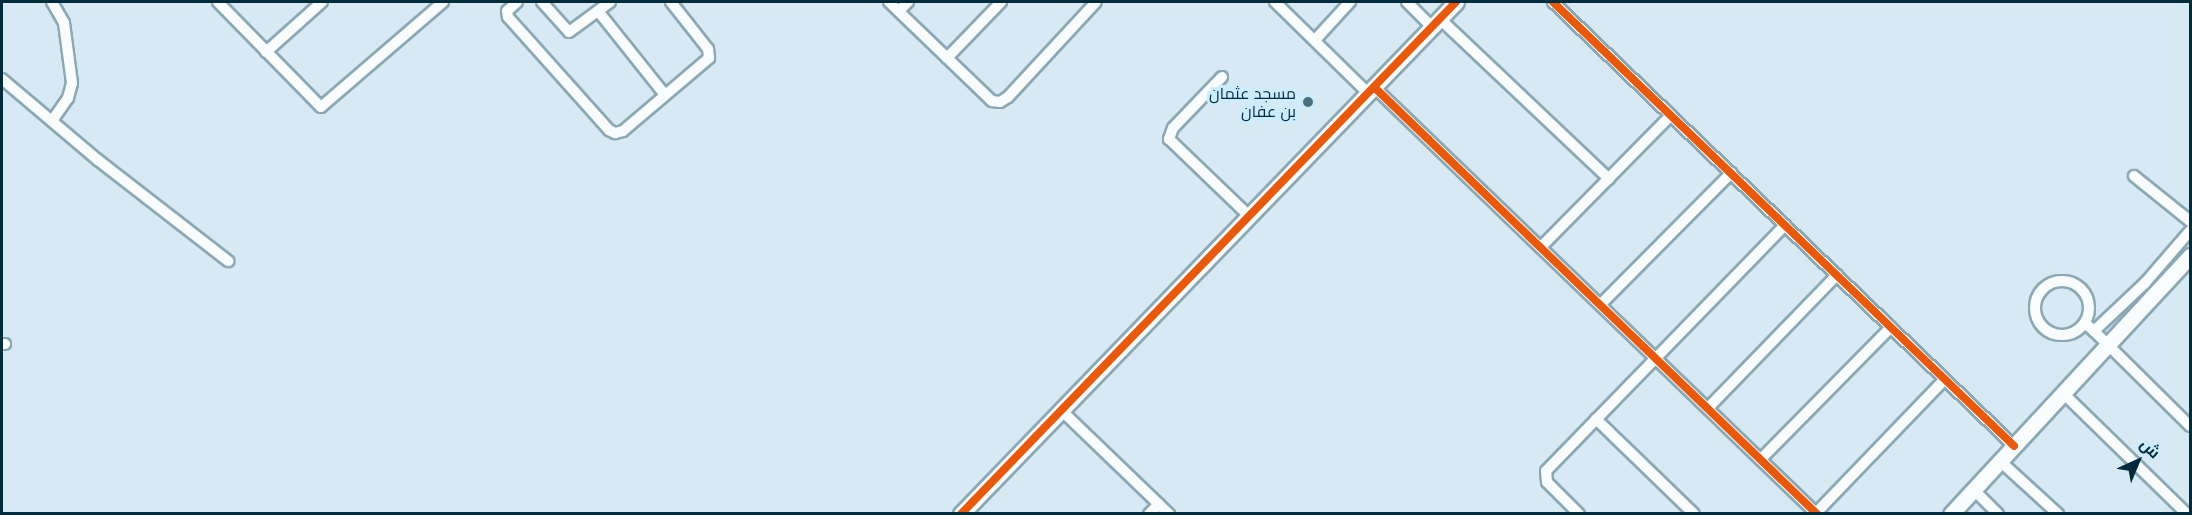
<!DOCTYPE html>
<html>
<head>
<meta charset="utf-8">
<style>
	body { margin:0 }
	#map { position:relative; width:2192px; height:515px; overflow:hidden; background:#d7eaf3; font-family:Quicksand,Cairo,sans-serif }
	div>[style] { position:absolute }
	.roads { filter:drop-shadow(2px 0 #8ca8b4) drop-shadow(-2px 0 #8ca8b4) drop-shadow(0 2px #8ca8b4) drop-shadow(0 -2px #8ca8b4) }
	.street>* { height:10px; margin:-5px; padding:0 5px; transform-origin:5px; border-radius:5px; background:#f9fcfd }
	.street>.ring { margin:-5px; padding:0; box-sizing:content-box; background:none; border:10px solid #f9fcfd; border-radius:50% }
	.secondary>* { height:15px; margin:-7.5px; padding:0 7.5px; transform-origin:7.5px; border-radius:7.5px; background:#f9fcfd }
	.cycleway>* { height:8px; margin:-4px; padding:0 4px; transform-origin:4px; border-radius:4px; background:#e8590c }
	.dots>* { width:16px; height:16px; translate:-50% -50%; box-sizing:border-box; border:3px solid #cbedff; border-radius:50% }
	span { translate:-50% -50%; white-space:nowrap; text-align:center; line-height:1.15; -webkit-text-stroke:6px #cbedff; paint-order:stroke }
	.poi-label { font-size:16px; color:#022b3c }
	.right { translate:-100% -50%; text-align:right }
	.frame { position:absolute; inset:0; border:3px solid #022b3c; pointer-events:none }
	.north { position:absolute; left:2108px; top:431px; width:60px; height:60px; -webkit-text-stroke:4px #cbedff; paint-order:stroke; rotate:44deg; font-size:16px; font-weight:700; line-height:24px; text-align:center; color:#022b3c }
	.north::after { content:''; display:block; margin:auto; width:21px; height:27px; background:#022b3c; clip-path:polygon(50% 0,100% 100%,50% 72%,0 100%) }
</style>
</head>
<body>
<div id="map">
	<div class="roads">
		<div class="street">
			<i style="left:52px;top:2px;width:24px;rotate:60deg"></i>
			<i style="left:64px;top:23px;width:61px;rotate:82.4deg"></i>
			<i style="left:72px;top:83px;width:16px;rotate:105deg"></i>
			<i style="left:68px;top:98px;width:28px;rotate:125deg"></i>
			<i style="left:218px;top:2px;width:147px;rotate:45.6deg"></i>
			<i style="left:321px;top:107px;width:161px;rotate:-40.7deg"></i>
			<i style="left:517px;top:2px;width:13px;rotate:138deg"></i>
			<i style="left:507px;top:11px;width:6px;rotate:81deg"></i>
			<i style="left:508px;top:17px;width:152px;rotate:48.2deg"></i>
			<i style="left:609px;top:130px;width:7px;rotate:27deg"></i>
			<i style="left:615px;top:133px;width:8px;rotate:-14deg"></i>
			<i style="left:623px;top:131px;width:113px;rotate:-40.3deg"></i>
			<i style="left:709px;top:58px;width:9px;rotate:-96deg"></i>
			<i style="left:708px;top:49px;width:60px;rotate:-128.2deg"></i>
			<i style="left:542px;top:2px;width:40px;rotate:48deg"></i>
			<i style="left:569px;top:32px;width:51px;rotate:-36.2deg"></i>
			<i style="left:889px;top:2px;width:143px;rotate:43.9deg"></i>
			<i style="left:992px;top:101px;width:8px;rotate:7deg"></i>
			<i style="left:1000px;top:102px;width:9px;rotate:-32deg"></i>
			<i style="left:1008px;top:97px;width:129px;rotate:-47.2deg"></i>
			<i style="left:1275px;top:2px;width:130px;rotate:44.4deg"></i>
			<i style="left:1407px;top:2px;width:35px;rotate:45deg"></i>
			<i style="left:1553px;top:2px;width:640px;rotate:43.92deg"></i>
			<i style="left:598px;top:11px;width:107px;rotate:51.4deg"></i>
			<i style="left:899px;top:11px;width:13px;rotate:-45deg"></i>
			<i style="left:1439px;top:18px;width:234px;rotate:43.4deg"></i>
			<i style="left:1315px;top:40px;width:52px;rotate:-47.4deg"></i>
			<i style="left:266px;top:52px;width:75px;rotate:-41.8deg"></i>
			<i style="left:947px;top:58px;width:78px;rotate:-46deg"></i>
			<i style="left:1222px;top:77px;width:71px;rotate:133.9deg"></i>
			<i style="left:1173px;top:128px;width:12px;rotate:110deg"></i>
			<i style="left:1169px;top:139px;width:111px;rotate:43.9deg"></i>
			<i style="left:2px;top:79px;width:126px;rotate:40.2deg"></i>
			<i style="left:98px;top:160px;width:165px;rotate:37.8deg"></i>
			<i style="left:1374px;top:87px;width:615px;rotate:43.95deg"></i>
			<i style="left:2134px;top:176px;width:72px;rotate:38.8deg"></i>
			<i style="left:1541px;top:247px;width:185px;rotate:-45.4deg"></i>
			<i class="ring" style="left:2035px;top:281px;width:44px;height:44px"></i>
			<i style="left:1601px;top:304px;width:185px;rotate:-45.2deg"></i>
			<i style="left:2086px;top:324px;width:11px;rotate:41deg"></i>
			<i style="left:2094px;top:331px;width:70px;rotate:-43.3deg"></i>
			<i style="left:2145px;top:283px;width:69px;rotate:-49.1deg"></i>
			<i style="left:2094px;top:331px;width:135px;rotate:44.7deg"></i>
			<i style="left:2px;top:344px;width:3px"></i>
			<i style="left:2063px;top:393px;width:173px;rotate:44.3deg"></i>
			<i style="left:1709px;top:407px;width:184px;rotate:-45.9deg"></i>
			<i style="left:1062px;top:411px;width:149px;rotate:43.9deg"></i>
			<i style="left:1596px;top:419px;width:136px;rotate:44.1deg"></i>
			<i style="left:1761px;top:459px;width:185px;rotate:-45.4deg"></i>
			<i style="left:2000px;top:461px;width:79px;rotate:42.4deg"></i>
			<i style="left:1974px;top:490px;width:34px;rotate:45deg"></i>
			<i style="left:1816px;top:513px;width:185px;rotate:-46.1deg"></i>
			<i style="left:1149px;top:514px;width:14px;rotate:-45deg"></i>
			<i style="left:1579px;top:514px;width:45px;rotate:-135deg"></i>
			<i style="left:1547px;top:482px;width:11px;rotate:-95deg"></i>
			<i style="left:1546px;top:471px;width:343px;rotate:-45.8deg"></i>
		</div>
		<div class="secondary">
			<i style="left:961px;top:514px;width:712px;rotate:-45.97deg"></i>
			<i style="left:1951px;top:514px;width:352px;rotate:-47.2deg"></i>
		</div>
	</div>
	<div class="cycleway">
		<i style="left:1553px;top:2px;width:640px;rotate:43.92deg"></i>
		<i style="left:1374px;top:87px;width:615px;rotate:43.95deg"></i>
		<i style="left:961px;top:514px;width:712px;rotate:-45.97deg"></i>
	</div>
	<div class="dots">
		<i style="left:1308px;top:102px;background:#4d6e7c"></i>
	</div>
	<div class="poi-label">
		<span class="right" style="left:1296px;top:102px">مسجد عثمان<br>بن عفان</span>
	</div>
	<div class="frame"></div>
	<div class="north">ش</div>
</div>
</body>
</html>
